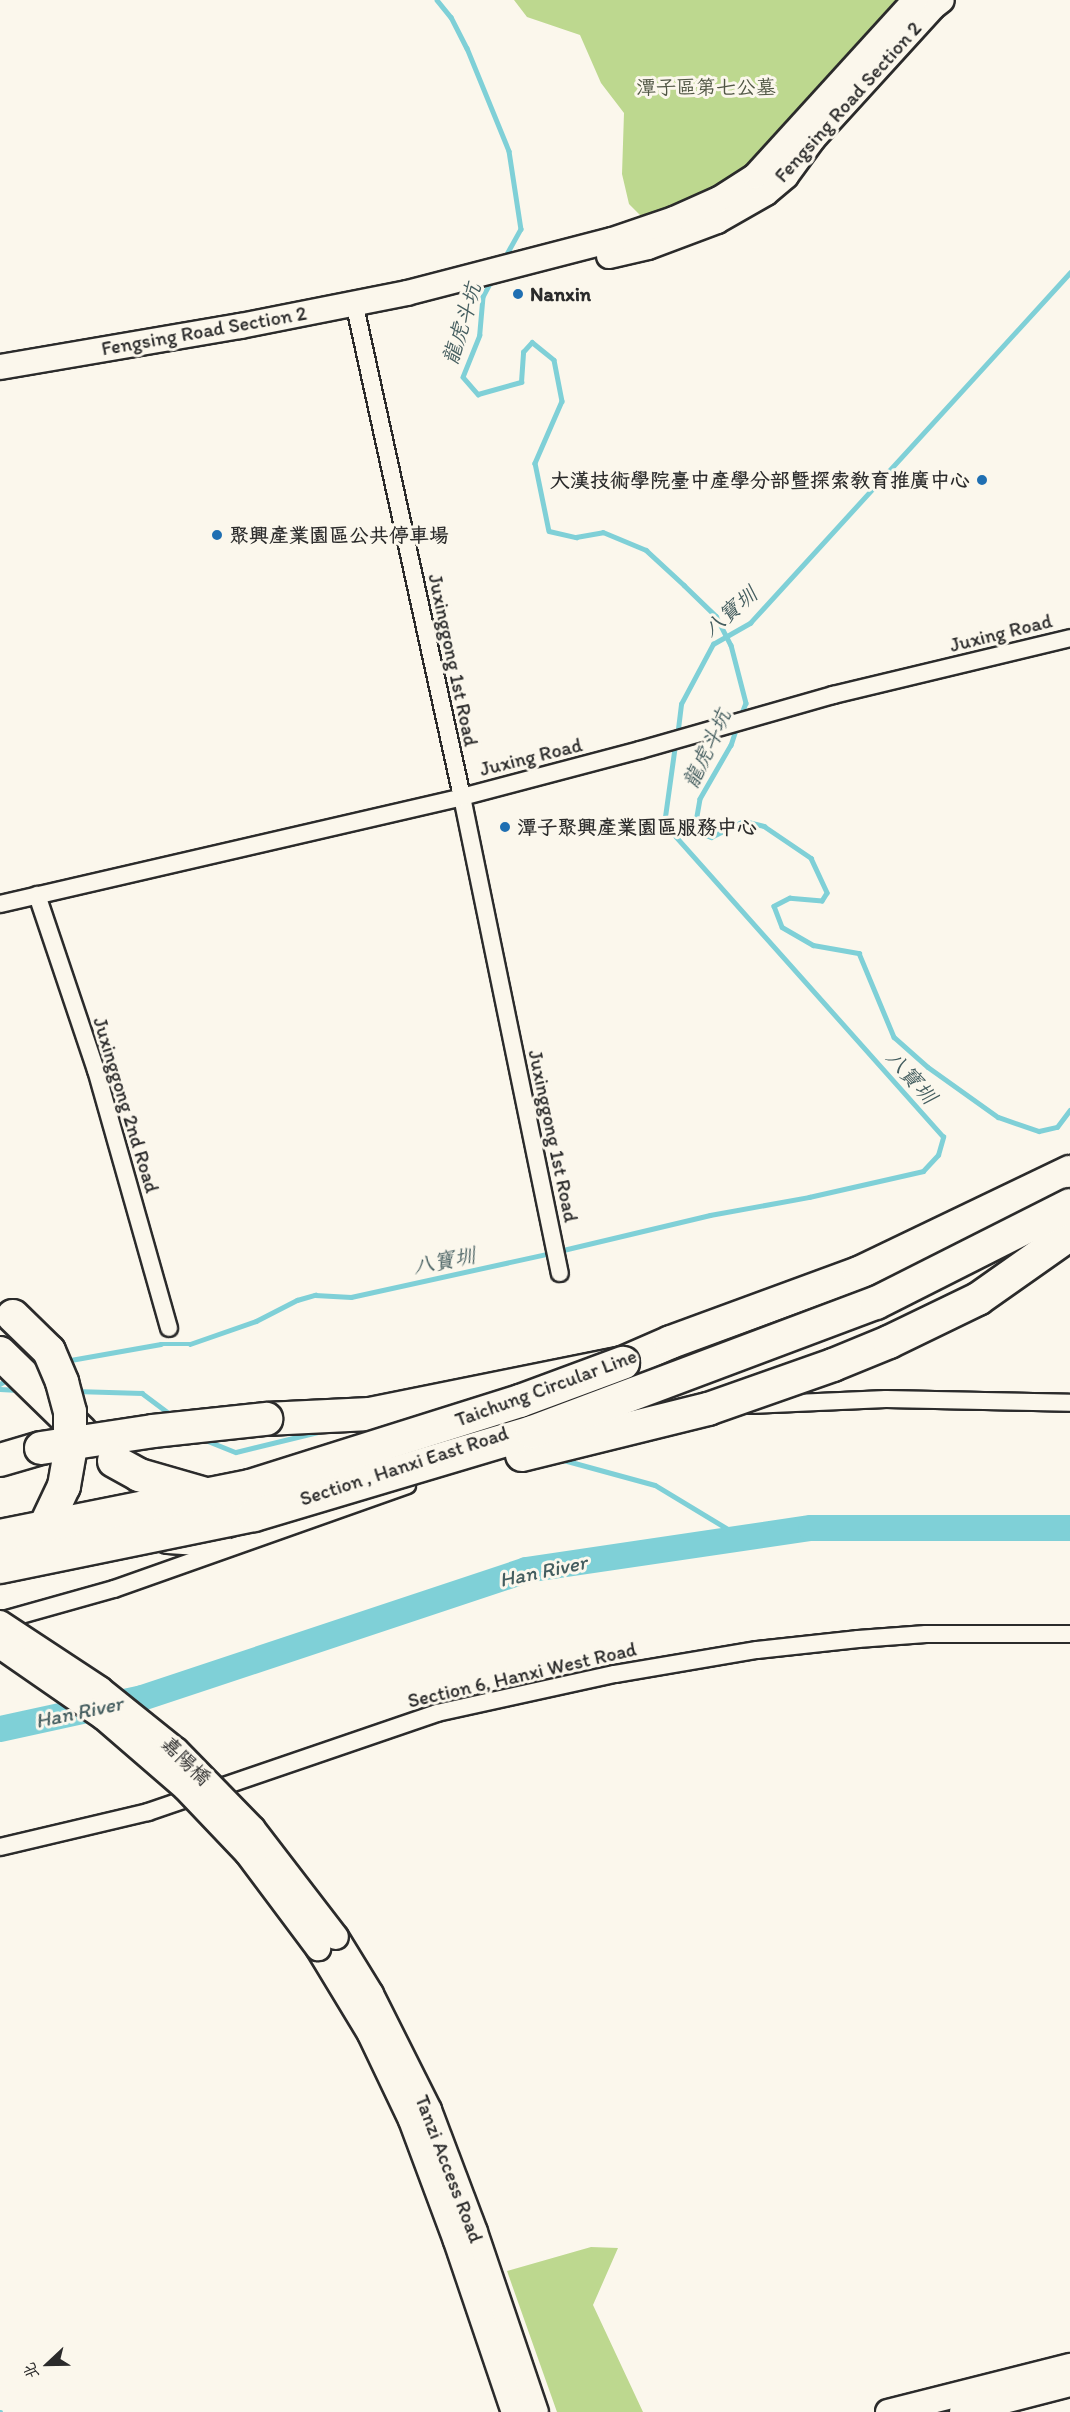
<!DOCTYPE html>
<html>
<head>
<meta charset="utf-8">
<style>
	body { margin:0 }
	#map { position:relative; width:1070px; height:2412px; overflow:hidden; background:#fbf7ec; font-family:Itim,"LXGW WenKai TC",sans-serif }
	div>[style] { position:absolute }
	.green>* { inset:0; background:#bdd88f }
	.stream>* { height:4.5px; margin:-2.25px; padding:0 2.25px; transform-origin:2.25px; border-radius:2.25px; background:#7fd0d7 }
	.river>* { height:26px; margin:-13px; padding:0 13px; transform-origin:13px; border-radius:13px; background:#7fd0d7 }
	.roads { filter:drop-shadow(2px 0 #2b2b2b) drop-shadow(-2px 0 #2b2b2b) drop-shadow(0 2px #2b2b2b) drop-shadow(0 -2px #2b2b2b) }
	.street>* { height:16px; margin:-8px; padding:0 8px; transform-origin:8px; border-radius:8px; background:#fbf7ec }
	.secondary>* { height:24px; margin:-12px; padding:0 12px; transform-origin:12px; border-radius:12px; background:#fbf7ec }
	.highway>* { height:32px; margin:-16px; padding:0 16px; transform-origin:16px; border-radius:16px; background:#fbf7ec }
	.bridges { filter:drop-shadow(2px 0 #2b2b2b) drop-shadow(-2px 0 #2b2b2b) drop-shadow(0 2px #2b2b2b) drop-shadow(0 -2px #2b2b2b) }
	.secondary-bridge>* { height:24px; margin:-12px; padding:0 12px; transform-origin:12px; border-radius:12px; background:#fbf7ec }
	.highway-bridge>* { height:32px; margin:-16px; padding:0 16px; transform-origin:16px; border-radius:16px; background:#fbf7ec }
	.dots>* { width:16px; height:16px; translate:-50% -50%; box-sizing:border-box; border:3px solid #fbf7ec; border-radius:50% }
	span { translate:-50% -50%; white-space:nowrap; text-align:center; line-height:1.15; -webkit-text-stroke:6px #fbf7ec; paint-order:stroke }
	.park-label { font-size:20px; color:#505644 }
	.street-label { font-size:20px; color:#2b2b2b }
	.poi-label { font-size:20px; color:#2b2b2b; font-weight:700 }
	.left { translate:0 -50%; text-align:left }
	.right { translate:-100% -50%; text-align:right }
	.water-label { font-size:21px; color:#445d5f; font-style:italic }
	.north { position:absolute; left:18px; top:2334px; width:60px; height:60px; -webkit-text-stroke:4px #fbf7ec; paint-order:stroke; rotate:248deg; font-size:16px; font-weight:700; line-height:24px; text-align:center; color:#2b2b2b }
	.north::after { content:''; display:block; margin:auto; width:21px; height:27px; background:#2b2b2b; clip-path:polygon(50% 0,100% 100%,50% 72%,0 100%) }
</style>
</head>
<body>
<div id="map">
	<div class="green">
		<i style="clip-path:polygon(514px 0,896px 0,745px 169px,712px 188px,642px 217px,629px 204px,622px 174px,624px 113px,601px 83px,580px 35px,527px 17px)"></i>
		<i style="clip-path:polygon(591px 2247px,618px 2248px,593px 2305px,643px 2412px,557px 2412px,507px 2271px)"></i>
	</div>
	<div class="stream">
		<i style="left:437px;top:0;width:22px;rotate:51deg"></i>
		<i style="left:451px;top:17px;width:35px;rotate:63deg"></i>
		<i style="left:467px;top:48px;width:111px;rotate:67.8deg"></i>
		<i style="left:509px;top:151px;width:79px;rotate:81.3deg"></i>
		<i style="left:521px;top:229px;width:35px;rotate:119deg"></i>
		<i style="left:492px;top:280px;width:19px;rotate:118deg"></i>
		<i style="left:483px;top:297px;width:38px;rotate:95deg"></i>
		<i style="left:480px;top:335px;width:45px;rotate:112deg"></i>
		<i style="left:463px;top:377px;width:23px;rotate:49deg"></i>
		<i style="left:478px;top:394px;width:45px;rotate:-15.6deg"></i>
		<i style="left:521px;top:382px;width:30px;rotate:-86deg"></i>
		<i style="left:523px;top:352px;width:13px;rotate:-48deg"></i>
		<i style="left:532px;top:342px;width:28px;rotate:39deg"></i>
		<i style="left:554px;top:360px;width:42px;rotate:79deg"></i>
		<i style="left:562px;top:401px;width:68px;rotate:113.5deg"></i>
		<i style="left:535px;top:463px;width:69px;rotate:78.4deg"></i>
		<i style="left:549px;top:531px;width:28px;rotate:13deg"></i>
		<i style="left:576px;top:537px;width:27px;rotate:-10deg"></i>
		<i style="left:603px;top:532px;width:47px;rotate:22.7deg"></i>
		<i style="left:646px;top:550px;width:52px;rotate:42.6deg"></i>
		<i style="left:684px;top:585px;width:45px;rotate:44.1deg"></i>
		<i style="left:716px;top:616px;width:33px;rotate:63deg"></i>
		<i style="left:731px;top:645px;width:60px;rotate:75.5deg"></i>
		<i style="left:746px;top:703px;width:14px;rotate:111deg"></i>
		<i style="left:737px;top:727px;width:19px;rotate:108deg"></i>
		<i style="left:731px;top:745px;width:62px;rotate:119.9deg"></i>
		<i style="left:700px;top:799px;width:22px;rotate:100deg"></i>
		<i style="left:696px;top:821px;width:11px;rotate:80deg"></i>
		<i style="left:698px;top:832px;width:14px;rotate:21deg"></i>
		<i style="left:711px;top:837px;width:37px;rotate:-26deg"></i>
		<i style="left:744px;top:821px;width:21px;rotate:14deg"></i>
		<i style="left:764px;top:826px;width:57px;rotate:34.2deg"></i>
		<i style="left:811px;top:858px;width:38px;rotate:65deg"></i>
		<i style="left:827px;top:893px;width:9px;rotate:122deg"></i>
		<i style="left:822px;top:901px;width:32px;rotate:-175deg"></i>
		<i style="left:790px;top:898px;width:18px;rotate:153deg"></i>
		<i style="left:774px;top:906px;width:22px;rotate:69deg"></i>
		<i style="left:782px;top:927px;width:36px;rotate:30deg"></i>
		<i style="left:813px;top:945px;width:47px;rotate:9.9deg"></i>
		<i style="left:859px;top:953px;width:91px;rotate:67.4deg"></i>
		<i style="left:894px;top:1037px;width:45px;rotate:41.4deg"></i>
		<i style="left:928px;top:1067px;width:86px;rotate:35.5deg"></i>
		<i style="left:998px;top:1117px;width:43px;rotate:18.9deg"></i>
		<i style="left:1039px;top:1131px;width:18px;rotate:-13deg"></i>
		<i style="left:1057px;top:1127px;width:21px;rotate:-53deg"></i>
		<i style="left:677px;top:737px;width:33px;rotate:-83deg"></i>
		<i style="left:681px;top:704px;width:68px;rotate:-61.9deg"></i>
		<i style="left:713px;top:644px;width:43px;rotate:-29.6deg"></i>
		<i style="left:750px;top:623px;width:475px;rotate:-47.6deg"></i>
		<i style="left:559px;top:1251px;width:155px;rotate:-13.4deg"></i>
		<i style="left:710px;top:1215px;width:101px;rotate:-10.3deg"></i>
		<i style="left:809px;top:1197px;width:117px;rotate:-12.8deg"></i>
		<i style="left:923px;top:1171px;width:22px;rotate:-47deg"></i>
		<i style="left:938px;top:1155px;width:19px;rotate:-74deg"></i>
		<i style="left:943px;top:1137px;width:419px;rotate:-131.7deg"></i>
		<i style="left:664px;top:824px;width:80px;rotate:-82.1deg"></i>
		<i style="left:65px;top:1361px;width:97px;rotate:-10deg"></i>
		<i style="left:161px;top:1344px;width:29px"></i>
		<i style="left:190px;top:1344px;width:70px;rotate:-19.2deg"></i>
		<i style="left:256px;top:1321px;width:46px;rotate:-27.1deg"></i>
		<i style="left:297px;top:1300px;width:19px;rotate:-16deg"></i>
		<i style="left:315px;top:1295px;width:36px;rotate:3deg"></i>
		<i style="left:351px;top:1297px;width:205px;rotate:-12.4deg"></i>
		<i style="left:0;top:1384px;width:12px;rotate:-31deg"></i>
		<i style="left:0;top:1389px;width:18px;rotate:3deg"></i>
		<i style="left:75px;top:1391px;width:67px;rotate:1.7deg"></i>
		<i style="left:142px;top:1393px;width:38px;rotate:37deg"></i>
		<i style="left:203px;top:1439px;width:35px;rotate:22deg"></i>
		<i style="left:236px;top:1452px;width:89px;rotate:-13.7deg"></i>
		<i style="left:560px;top:1459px;width:98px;rotate:15.3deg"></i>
		<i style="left:655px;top:1485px;width:103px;rotate:31.1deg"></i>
		<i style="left:0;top:2412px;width:1px"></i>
	</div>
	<div class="river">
		<i style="left:0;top:1729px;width:145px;rotate:-12.3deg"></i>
		<i style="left:142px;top:1698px;width:405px;rotate:-18.4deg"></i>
		<i style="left:526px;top:1570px;width:288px;rotate:-8.4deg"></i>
		<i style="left:811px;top:1528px;width:259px"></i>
	</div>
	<div class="roads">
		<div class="street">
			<i style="left:354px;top:302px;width:507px;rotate:77.69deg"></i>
			<i style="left:462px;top:797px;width:486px;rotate:78.4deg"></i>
			<i style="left:37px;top:895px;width:185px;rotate:71.4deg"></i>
			<i style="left:96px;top:1070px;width:268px;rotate:74.2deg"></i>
			<i style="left:0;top:904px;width:474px;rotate:-13deg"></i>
			<i style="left:462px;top:797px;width:184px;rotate:-14.8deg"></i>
			<i style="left:640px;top:750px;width:201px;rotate:-15.9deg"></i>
			<i style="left:833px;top:695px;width:244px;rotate:-13.5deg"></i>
			<i style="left:750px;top:1405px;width:136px;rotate:-2.5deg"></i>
			<i style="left:886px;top:1399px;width:184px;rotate:1.2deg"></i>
			<i style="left:0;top:1621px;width:118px;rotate:-15.7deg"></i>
			<i style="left:114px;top:1589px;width:311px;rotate:-19.5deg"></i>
			<i style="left:0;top:1847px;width:152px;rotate:-13.3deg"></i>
			<i style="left:148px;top:1812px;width:305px;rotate:-18.9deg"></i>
			<i style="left:437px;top:1713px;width:182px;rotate:-12.4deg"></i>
			<i style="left:615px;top:1674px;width:144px;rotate:-9.6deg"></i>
			<i style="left:757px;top:1650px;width:102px;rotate:-6.2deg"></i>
			<i style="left:858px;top:1639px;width:68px;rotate:-4.2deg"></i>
			<i style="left:926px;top:1634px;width:144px"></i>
		</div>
		<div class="secondary">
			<i style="left:609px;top:256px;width:40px;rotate:-13deg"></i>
			<i style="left:648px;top:247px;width:74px;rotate:-20.6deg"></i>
			<i style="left:717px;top:221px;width:56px;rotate:-29.7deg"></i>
			<i style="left:766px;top:193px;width:26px;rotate:-40deg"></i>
			<i style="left:786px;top:176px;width:46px;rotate:-53.9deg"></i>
			<i style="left:813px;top:139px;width:178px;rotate:-47.7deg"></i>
			<i style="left:933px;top:7px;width:11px;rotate:-38deg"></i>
			<i style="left:0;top:367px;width:244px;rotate:-9.7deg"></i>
			<i style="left:241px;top:326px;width:169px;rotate:-11.2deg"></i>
			<i style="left:407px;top:293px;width:212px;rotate:-14.5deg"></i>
			<i style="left:612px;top:240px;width:65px;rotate:-18.7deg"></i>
			<i style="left:674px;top:219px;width:49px;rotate:-24deg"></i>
			<i style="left:719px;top:199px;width:43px;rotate:-32.6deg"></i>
			<i style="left:755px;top:176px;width:238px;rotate:-47.7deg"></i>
			<i style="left:336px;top:1937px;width:67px;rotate:58.4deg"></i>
			<i style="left:371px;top:1994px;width:130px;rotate:63.4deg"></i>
			<i style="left:429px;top:2110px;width:130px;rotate:69.3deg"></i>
			<i style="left:475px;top:2232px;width:190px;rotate:71.3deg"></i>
			<i style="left:318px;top:1948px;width:100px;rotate:58.8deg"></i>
			<i style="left:370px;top:2034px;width:95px;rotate:64.5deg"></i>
			<i style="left:411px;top:2120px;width:129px;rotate:69.6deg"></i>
			<i style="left:456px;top:2241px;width:181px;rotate:71.3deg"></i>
			<i style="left:888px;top:2412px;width:188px;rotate:-14.2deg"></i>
			<i style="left:962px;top:2412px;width:112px;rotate:-14.5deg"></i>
		</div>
		<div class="highway">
			<i style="left:0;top:1353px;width:113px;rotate:44.3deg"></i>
			<i style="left:266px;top:1419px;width:104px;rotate:-2.8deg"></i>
			<i style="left:370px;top:1414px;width:258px;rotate:-11.4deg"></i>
			<i style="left:623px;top:1363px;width:52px;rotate:-23.6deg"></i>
			<i style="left:671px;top:1342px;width:200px;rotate:-20.2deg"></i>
			<i style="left:859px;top:1273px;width:234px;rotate:-25.6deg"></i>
			<i style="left:0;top:1460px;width:43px;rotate:-16.3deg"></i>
			<i style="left:168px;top:1537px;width:47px;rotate:3.7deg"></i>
		</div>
	</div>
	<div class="bridges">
		<div class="secondary-bridge">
			<i style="left:0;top:1623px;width:120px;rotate:33.4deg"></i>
			<i style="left:100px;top:1689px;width:97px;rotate:38.8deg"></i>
			<i style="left:176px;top:1750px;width:110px;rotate:45.7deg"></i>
			<i style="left:253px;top:1829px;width:136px;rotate:52.5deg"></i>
			<i style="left:0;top:1646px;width:126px;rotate:34.7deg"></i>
			<i style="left:104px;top:1718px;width:107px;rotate:40.8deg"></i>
			<i style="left:185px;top:1788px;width:90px;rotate:46.4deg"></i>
			<i style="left:247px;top:1853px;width:119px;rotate:53.2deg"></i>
		</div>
		<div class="highway-bridge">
			<i style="left:13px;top:1316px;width:50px;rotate:44.2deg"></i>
			<i style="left:49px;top:1351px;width:34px;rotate:67deg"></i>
			<i style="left:62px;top:1382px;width:31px;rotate:75deg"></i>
			<i style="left:70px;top:1412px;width:40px;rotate:90deg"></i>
			<i style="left:70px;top:1452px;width:35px;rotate:100deg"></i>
			<i style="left:64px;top:1486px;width:59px;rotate:115.3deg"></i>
			<i style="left:41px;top:1448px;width:113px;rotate:-8.6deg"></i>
			<i style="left:153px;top:1431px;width:114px;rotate:-6.1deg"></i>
			<i style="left:522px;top:1455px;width:192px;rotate:-13.9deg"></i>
			<i style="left:708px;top:1409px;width:133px;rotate:-19.4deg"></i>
			<i style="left:833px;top:1365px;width:61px;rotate:-22.3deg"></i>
			<i style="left:889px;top:1342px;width:99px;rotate:-25.8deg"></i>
			<i style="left:978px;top:1299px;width:113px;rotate:-35.2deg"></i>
			<i style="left:114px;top:1461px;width:29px;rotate:29deg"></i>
			<i style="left:139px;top:1475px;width:66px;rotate:15.9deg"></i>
			<i style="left:0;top:1536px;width:255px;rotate:-11.3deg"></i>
			<i style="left:250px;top:1486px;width:283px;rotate:-17.5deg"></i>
			<i style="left:520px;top:1401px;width:110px;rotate:-20.3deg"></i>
			<i style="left:0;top:1567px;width:259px;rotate:-11.6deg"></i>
			<i style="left:254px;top:1515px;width:290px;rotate:-16.6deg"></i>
			<i style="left:532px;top:1432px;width:367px;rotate:-20.6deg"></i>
			<i style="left:876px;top:1303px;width:217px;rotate:-26.8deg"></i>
		</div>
	</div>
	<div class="dots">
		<i style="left:518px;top:294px;background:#1f6fb2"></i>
		<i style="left:982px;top:480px;background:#1f6fb2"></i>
		<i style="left:217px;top:535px;background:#1f6fb2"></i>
		<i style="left:505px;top:827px;background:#1f6fb2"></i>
	</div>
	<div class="park-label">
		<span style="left:706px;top:87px">潭子區第七公墓</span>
	</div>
	<div class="street-label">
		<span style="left:848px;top:102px;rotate:-48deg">Fengsing Road Section 2</span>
		<span style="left:204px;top:331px;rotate:-10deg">Fengsing Road Section 2</span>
		<span style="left:1001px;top:633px;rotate:-14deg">Juxing Road</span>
		<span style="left:453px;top:660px;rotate:78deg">Juxinggong 1st Road</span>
		<span style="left:531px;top:757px;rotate:-14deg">Juxing Road</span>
		<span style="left:126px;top:1105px;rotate:73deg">Juxinggong 2nd Road</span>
		<span style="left:553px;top:1136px;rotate:78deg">Juxinggong 1st Road</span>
		<span style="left:546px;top:1388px;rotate:-20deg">Taichung Circular Line</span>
		<span style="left:404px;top:1466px;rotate:-18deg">Section , Hanxi East Road</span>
		<span style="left:522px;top:1675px;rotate:-13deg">Section 6, Hanxi West Road</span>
		<span style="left:186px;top:1761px;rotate:44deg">嘉陽橋</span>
		<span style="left:449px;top:2169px;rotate:69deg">Tanzi Access Road</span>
	</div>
	<div class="poi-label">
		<span class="left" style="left:530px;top:294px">Nanxin</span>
		<span class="right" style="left:970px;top:480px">大漢技術學院臺中產學分部暨探索教育推廣中心</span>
		<span class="left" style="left:229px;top:535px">聚興產業園區公共停車場</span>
		<span class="left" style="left:517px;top:827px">潭子聚興產業園區服務中心</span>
	</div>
	<div class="water-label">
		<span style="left:462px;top:324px;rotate:-73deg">龍虎斗坑</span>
		<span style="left:730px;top:612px;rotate:-41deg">八寶圳</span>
		<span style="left:707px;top:749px;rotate:-65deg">龍虎斗坑</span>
		<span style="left:911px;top:1077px;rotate:48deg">八寶圳</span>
		<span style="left:444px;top:1261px;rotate:-11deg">八寶圳</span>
		<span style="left:543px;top:1571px;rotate:-12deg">Han River</span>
		<span style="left:79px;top:1712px;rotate:-12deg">Han River</span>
	</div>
	<div class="north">北</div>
</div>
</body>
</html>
